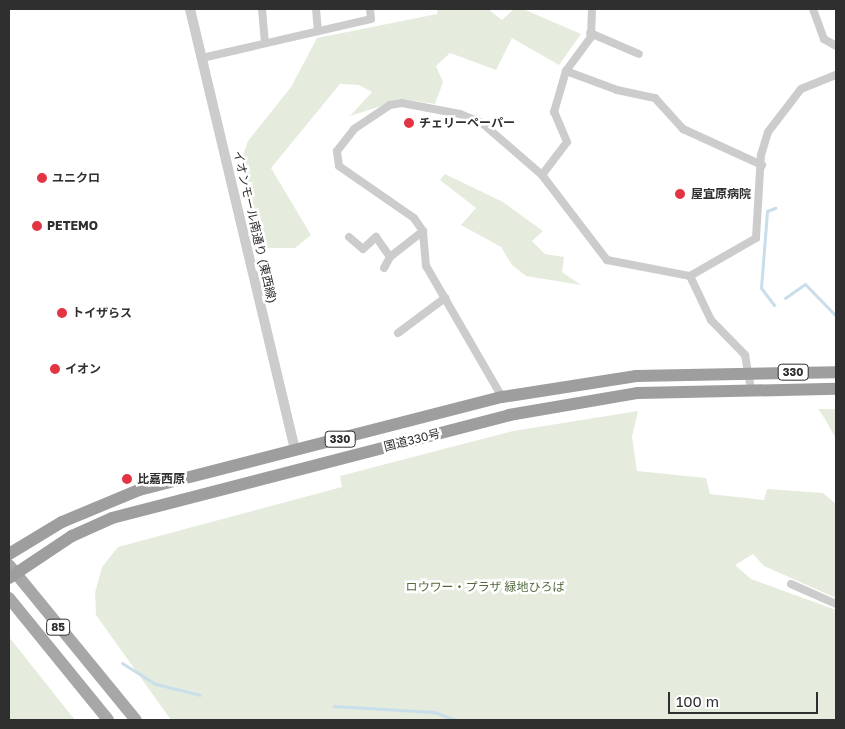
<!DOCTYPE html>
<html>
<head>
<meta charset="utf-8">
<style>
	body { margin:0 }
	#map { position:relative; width:845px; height:729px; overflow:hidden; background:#fff; font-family:"Golos Text","Noto Sans JP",sans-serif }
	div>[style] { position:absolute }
	.green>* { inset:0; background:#e5ecdd }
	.stream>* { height:3px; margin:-1.5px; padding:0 1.5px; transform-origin:1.5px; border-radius:1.5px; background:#c9deeb }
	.minor>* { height:8px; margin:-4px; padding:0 4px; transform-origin:4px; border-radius:4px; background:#ccc }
	.tertiary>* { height:10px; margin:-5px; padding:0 5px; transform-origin:5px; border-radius:5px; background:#ccc }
	.primary>* { height:12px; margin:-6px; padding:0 6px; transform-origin:6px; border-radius:6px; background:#a7a7a7 }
	.trunk>* { height:12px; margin:-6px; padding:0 6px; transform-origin:6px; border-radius:6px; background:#9e9e9e }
	.dots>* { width:14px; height:14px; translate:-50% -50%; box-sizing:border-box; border:2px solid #fff; border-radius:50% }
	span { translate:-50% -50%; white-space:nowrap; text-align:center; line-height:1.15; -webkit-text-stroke:5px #fff; paint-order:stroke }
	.shield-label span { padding:1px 4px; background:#fff; border:1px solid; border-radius:4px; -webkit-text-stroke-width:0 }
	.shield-label { font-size:11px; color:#2f2f2f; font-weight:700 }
	.poi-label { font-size:12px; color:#2f2f2f; font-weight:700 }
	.left { translate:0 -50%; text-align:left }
	.street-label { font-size:12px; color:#2f2f2f }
	.park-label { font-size:12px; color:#526a3d }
	.frame { position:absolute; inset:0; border:10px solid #2f2f2f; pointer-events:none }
	.scale { position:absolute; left:668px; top:692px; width:150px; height:22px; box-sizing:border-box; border:2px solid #2f2f2f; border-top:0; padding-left:6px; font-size:15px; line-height:18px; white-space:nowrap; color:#2f2f2f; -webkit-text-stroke:4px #fff; paint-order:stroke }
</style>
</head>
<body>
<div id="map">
	<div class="green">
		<i style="clip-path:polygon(438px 9px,488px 9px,502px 20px,514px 9px,523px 9px,581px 34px,559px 65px,512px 38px,496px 70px,450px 53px,436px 66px,443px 82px,435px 104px,403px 99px,350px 116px,372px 92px,359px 85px,340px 84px,271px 168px,311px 235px,295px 248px,264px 248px,242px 158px,248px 141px,291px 87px,317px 38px,437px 14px)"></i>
		<i style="clip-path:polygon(445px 174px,503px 202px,543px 231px,532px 241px,545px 254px,564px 257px,562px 272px,581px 285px,526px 276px,512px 265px,501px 247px,461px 225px,476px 208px,440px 180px)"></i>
		<i style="clip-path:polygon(818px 409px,836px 409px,836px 439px,825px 419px)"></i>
		<i style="clip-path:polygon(638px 411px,632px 437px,637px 471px,706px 478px,710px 494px,764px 500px,767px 489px,823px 493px,836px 504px,836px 598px,764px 566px,753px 554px,735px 565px,751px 579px,836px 610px,836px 720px,171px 720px,96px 615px,95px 593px,102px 567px,118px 547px,342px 487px,340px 476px,513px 431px)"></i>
		<i style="clip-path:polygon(9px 637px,75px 720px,9px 720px)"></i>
	</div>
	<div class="stream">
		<i style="left:785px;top:298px;width:24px;rotate:-35deg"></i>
		<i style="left:805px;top:284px;width:45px;rotate:45.9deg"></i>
		<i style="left:774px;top:305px;width:21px;rotate:-127deg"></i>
		<i style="left:761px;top:288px;width:77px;rotate:-85.5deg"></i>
		<i style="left:767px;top:211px;width:9px;rotate:-21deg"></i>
		<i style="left:122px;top:663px;width:40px;rotate:32deg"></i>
		<i style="left:156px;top:684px;width:45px;rotate:14deg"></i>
		<i style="left:334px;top:706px;width:100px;rotate:3.4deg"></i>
		<i style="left:434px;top:712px;width:23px;rotate:20deg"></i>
	</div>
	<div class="minor">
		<i style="left:262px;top:9px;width:34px;rotate:85deg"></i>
		<i style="left:316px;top:9px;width:22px;rotate:85deg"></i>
		<i style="left:813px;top:9px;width:32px;rotate:70deg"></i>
		<i style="left:824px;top:39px;width:14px;rotate:30deg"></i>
		<i style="left:590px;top:33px;width:53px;rotate:23.2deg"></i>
		<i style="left:202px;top:58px;width:173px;rotate:-13deg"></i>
		<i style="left:371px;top:19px;width:10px;rotate:-96deg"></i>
		<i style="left:566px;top:71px;width:42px;rotate:-53.7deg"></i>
		<i style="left:591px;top:37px;width:28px;rotate:-88deg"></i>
		<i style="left:542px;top:175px;width:41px;rotate:-52.9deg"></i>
		<i style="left:567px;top:142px;width:33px;rotate:-113deg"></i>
		<i style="left:554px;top:112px;width:43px;rotate:-73.7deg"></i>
		<i style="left:566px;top:71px;width:54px;rotate:20.4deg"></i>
		<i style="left:617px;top:90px;width:39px;rotate:12deg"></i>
		<i style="left:655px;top:98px;width:42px;rotate:47.9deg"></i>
		<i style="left:683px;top:129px;width:87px;rotate:24.5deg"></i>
		<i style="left:349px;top:237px;width:18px;rotate:41deg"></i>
		<i style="left:363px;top:249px;width:18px;rotate:-43deg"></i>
		<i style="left:376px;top:237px;width:24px;rotate:55deg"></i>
		<i style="left:390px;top:257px;width:42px;rotate:-38.2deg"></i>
		<i style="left:384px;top:268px;width:13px;rotate:-61deg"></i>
		<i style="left:690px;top:276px;width:49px;rotate:64.5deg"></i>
		<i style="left:711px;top:320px;width:49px;rotate:45.8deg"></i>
		<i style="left:745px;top:355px;width:35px;rotate:80deg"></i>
		<i style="left:398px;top:333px;width:59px;rotate:-36.7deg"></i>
		<i style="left:502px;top:397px;width:151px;rotate:-120.1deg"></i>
		<i style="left:426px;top:266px;width:35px;rotate:-95deg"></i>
		<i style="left:423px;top:231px;width:16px;rotate:-125deg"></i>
		<i style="left:414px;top:218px;width:91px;rotate:-145.3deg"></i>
		<i style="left:339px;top:166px;width:15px;rotate:-98deg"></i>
		<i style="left:337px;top:151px;width:28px;rotate:-52deg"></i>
		<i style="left:354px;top:129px;width:43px;rotate:-33.7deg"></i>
		<i style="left:390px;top:105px;width:12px;rotate:-9deg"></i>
		<i style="left:402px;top:103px;width:59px;rotate:10.7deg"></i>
		<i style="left:460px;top:114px;width:24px;rotate:22deg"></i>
		<i style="left:482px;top:123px;width:79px;rotate:40.9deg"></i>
		<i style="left:542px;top:175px;width:107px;rotate:52.6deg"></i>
		<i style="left:607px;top:260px;width:85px;rotate:10.9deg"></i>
		<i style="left:690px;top:276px;width:76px;rotate:-29.9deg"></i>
		<i style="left:756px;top:238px;width:83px;rotate:-86.6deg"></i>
		<i style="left:761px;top:155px;width:24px;rotate:-73deg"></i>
		<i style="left:768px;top:132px;width:54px;rotate:-52.5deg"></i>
		<i style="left:801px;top:89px;width:38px;rotate:-22deg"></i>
		<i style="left:791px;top:584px;width:49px;rotate:24deg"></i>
	</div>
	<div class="tertiary">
		<i style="left:190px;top:9px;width:454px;rotate:76.6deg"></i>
	</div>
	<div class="primary">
		<i style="left:9px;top:565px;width:200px;rotate:50.7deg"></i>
		<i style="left:9px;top:598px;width:157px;rotate:50.9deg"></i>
	</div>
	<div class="trunk">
		<i style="left:9px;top:554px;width:62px;rotate:-31.1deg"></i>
		<i style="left:62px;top:522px;width:83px;rotate:-22.6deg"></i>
		<i style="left:139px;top:490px;width:375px;rotate:-14.4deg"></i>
		<i style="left:502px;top:397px;width:136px;rotate:-8.9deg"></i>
		<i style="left:636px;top:376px;width:200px;rotate:-1.1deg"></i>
		<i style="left:9px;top:578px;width:76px;rotate:-33.7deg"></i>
		<i style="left:72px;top:536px;width:44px;rotate:-24.2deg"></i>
		<i style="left:112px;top:518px;width:410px;rotate:-14.5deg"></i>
		<i style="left:509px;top:415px;width:131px;rotate:-9.7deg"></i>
		<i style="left:638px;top:393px;width:198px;rotate:-1.2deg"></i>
	</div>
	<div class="dots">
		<i style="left:409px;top:123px;background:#e23442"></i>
		<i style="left:42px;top:178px;background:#e23442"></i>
		<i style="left:680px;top:194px;background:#e23442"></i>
		<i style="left:37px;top:226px;background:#e23442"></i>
		<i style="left:62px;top:313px;background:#e23442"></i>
		<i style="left:55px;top:369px;background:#e23442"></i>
		<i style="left:127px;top:479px;background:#e23442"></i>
	</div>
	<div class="shield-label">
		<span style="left:793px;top:372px">330</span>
		<span style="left:340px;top:439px">330</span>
		<span style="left:58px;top:627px">85</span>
	</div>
	<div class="poi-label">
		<span class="left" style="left:419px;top:123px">チェリーペーパー</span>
		<span class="left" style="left:52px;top:178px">ユニクロ</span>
		<span class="left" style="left:691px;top:194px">屋宜原病院</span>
		<span class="left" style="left:47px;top:226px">PETEMO</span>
		<span class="left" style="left:72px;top:313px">トイザらス</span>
		<span class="left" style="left:65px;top:369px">イオン</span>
		<span class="left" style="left:137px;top:479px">比嘉西原</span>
	</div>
	<div class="street-label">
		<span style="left:255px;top:227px;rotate:77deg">イオンモール南通り (東西線)</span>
		<span style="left:412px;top:440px;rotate:-14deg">国道330号</span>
	</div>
	<div class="park-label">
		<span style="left:485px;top:587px">ロウワー・プラザ 緑地ひろば</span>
	</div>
	<div class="frame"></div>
	<div class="scale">100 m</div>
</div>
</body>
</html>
